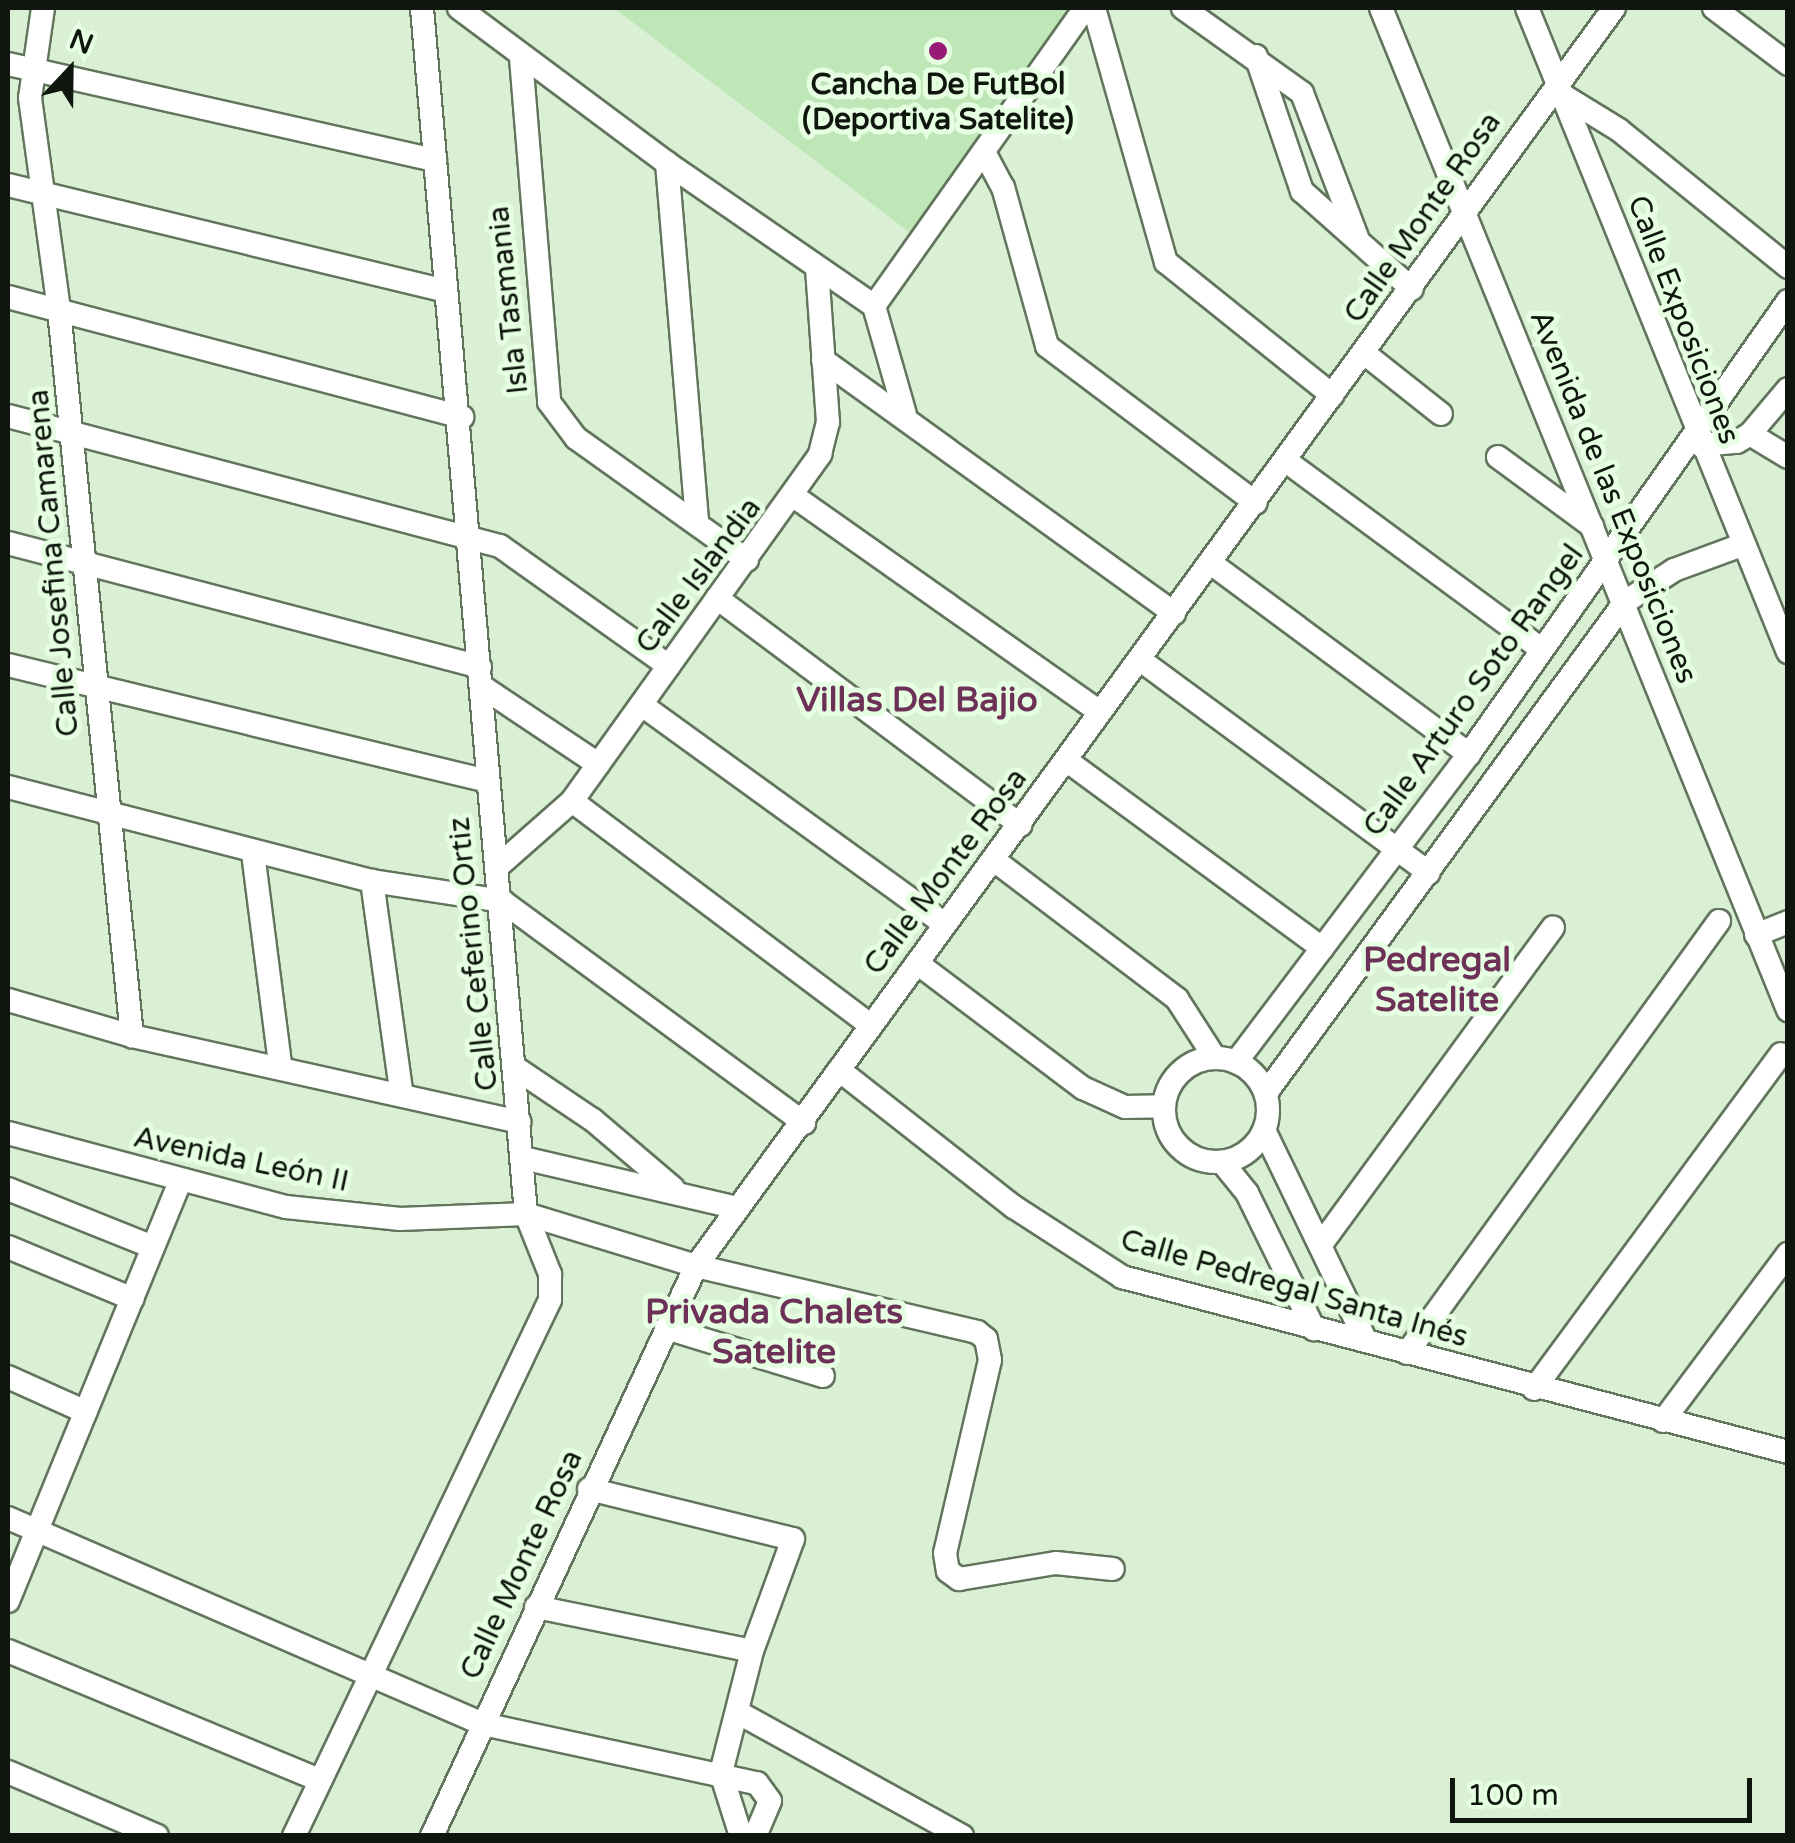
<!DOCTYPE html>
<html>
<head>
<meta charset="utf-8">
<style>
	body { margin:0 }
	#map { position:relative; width:1795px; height:1843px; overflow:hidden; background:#d9f0d4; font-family:"Varela Round",sans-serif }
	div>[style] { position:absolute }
	.green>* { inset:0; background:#bee6b6 }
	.roads { filter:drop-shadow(2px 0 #61755c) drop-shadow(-2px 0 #61755c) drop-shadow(0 2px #61755c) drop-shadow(0 -2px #61755c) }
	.minor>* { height:22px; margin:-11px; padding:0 11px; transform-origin:11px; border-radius:11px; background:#fff }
	.minor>.ring { margin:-11px; padding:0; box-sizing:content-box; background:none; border:22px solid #fff; border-radius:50% }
	.dots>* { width:28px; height:28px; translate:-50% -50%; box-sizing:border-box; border:5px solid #e6fee1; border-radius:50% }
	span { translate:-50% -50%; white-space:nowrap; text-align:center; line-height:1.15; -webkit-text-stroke:10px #e6fee1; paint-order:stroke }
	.poi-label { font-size:30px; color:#0e160d; font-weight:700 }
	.street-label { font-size:30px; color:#0e160d }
	.quarter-label { font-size:35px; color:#6d3158; font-weight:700 }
	.frame { position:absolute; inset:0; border:10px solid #0e160d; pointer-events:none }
	.north { position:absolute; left:20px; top:20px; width:100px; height:100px; -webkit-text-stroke:8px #e6fee1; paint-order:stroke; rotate:22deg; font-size:28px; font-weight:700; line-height:40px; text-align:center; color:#0e160d }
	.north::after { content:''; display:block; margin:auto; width:35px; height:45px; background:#0e160d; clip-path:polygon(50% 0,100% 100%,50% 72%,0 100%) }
	.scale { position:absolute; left:1450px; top:1778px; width:302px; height:45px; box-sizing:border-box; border:5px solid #0e160d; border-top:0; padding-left:12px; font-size:30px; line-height:35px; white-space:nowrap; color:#0e160d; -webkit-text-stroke:8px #e6fee1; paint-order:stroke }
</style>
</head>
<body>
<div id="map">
	<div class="green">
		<i style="clip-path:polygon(614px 8px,1078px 8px,913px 235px)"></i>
	</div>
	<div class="roads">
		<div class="minor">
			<i style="left:43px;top:8px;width:91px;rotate:98.2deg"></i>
			<i style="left:30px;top:98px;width:214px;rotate:82.2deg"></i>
			<i style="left:59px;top:310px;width:730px;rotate:84.26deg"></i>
			<i style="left:459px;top:8px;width:259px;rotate:36.7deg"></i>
			<i style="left:667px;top:163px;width:252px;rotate:34.6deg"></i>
			<i style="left:1094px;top:8px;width:264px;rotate:74.2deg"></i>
			<i style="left:1166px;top:262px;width:213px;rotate:38.7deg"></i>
			<i style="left:1183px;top:8px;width:146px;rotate:35.5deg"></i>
			<i style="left:1302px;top:93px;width:154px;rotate:69.1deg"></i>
			<i style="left:1381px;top:8px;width:1082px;rotate:67.89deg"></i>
			<i style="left:1527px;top:8px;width:695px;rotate:67.94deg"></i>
			<i style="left:1714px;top:8px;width:93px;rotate:37.1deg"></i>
			<i style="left:1256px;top:56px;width:143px;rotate:71.2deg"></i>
			<i style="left:1302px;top:191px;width:147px;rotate:41.7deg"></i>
			<i style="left:521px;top:58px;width:345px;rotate:85.3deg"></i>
			<i style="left:549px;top:402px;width:45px;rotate:53.1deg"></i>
			<i style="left:576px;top:438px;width:210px;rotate:35.5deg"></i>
			<i style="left:8px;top:64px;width:438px;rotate:12.7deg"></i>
			<i style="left:1564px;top:96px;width:65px;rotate:31.7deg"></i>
			<i style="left:1619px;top:130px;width:218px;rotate:39deg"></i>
			<i style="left:984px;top:152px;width:40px;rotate:62deg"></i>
			<i style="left:1003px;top:187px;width:165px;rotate:74.5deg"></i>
			<i style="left:1047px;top:346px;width:261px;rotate:36.9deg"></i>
			<i style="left:667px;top:163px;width:362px;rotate:85.2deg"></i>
			<i style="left:8px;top:185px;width:447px;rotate:13.6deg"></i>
			<i style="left:8px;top:297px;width:470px;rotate:14.8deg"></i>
			<i style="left:874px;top:306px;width:365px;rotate:-54.7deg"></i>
			<i style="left:874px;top:306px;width:112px;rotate:74deg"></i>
			<i style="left:1364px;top:353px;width:98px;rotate:38.4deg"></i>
			<i style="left:823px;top:360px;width:433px;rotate:35.8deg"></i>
			<i style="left:8px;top:416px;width:509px;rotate:14.8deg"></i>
			<i style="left:500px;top:546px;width:207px;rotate:35.4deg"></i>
			<i style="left:1750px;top:434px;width:44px;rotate:31.2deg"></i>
			<i style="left:1700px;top:445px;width:37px;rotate:-5deg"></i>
			<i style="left:1737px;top:442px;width:15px;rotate:-32deg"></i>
			<i style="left:1750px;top:434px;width:59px;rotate:-49.8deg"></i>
			<i style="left:1498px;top:457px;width:117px;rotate:36.3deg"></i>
			<i style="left:1286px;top:461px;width:318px;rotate:36.4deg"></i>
			<i style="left:795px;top:497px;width:373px;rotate:35.2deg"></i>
			<i style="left:8px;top:543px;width:488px;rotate:14.7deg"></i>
			<i style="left:1212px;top:564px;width:320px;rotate:36.5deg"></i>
			<i style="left:717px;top:598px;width:379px;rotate:36.8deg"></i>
			<i style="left:1139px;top:659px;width:360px;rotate:36.4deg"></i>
			<i style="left:8px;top:665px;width:493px;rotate:13.6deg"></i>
			<i style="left:481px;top:686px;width:141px;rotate:33.7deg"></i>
			<i style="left:642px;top:705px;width:374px;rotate:35.9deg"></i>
			<i style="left:1066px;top:760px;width:318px;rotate:36.3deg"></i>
			<i style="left:8px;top:787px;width:376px;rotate:14.5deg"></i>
			<i style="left:372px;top:881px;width:132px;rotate:8.7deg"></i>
			<i style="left:502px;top:901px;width:375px;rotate:36.3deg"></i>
			<i style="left:572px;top:801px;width:373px;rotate:36.9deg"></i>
			<i style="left:253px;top:853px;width:214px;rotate:82.7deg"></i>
			<i style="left:994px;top:860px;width:230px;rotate:37.2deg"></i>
			<i style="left:1177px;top:999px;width:70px;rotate:57.2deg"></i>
			<i style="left:496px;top:868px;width:101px;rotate:-41.4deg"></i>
			<i style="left:572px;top:801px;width:427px;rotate:-54.4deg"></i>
			<i style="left:820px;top:454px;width:33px;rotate:-76deg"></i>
			<i style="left:828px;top:422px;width:153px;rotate:-94.1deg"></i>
			<i style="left:372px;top:881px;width:212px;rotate:82.1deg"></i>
			<i style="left:1756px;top:935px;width:35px;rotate:-22deg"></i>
			<i style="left:917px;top:963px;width:208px;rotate:37deg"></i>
			<i style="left:1083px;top:1088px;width:46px;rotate:24.3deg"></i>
			<i style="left:1125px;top:1107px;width:39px;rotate:-1deg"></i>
			<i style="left:8px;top:1000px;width:129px;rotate:16.2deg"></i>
			<i style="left:132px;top:1036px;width:397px;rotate:12.5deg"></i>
			<i class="ring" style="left:1164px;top:1058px;width:82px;height:82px"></i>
			<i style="left:1236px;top:1062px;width:386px;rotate:-52.9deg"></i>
			<i style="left:1469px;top:754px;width:554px;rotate:-54.85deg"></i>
			<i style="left:517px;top:1069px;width:92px;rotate:33.9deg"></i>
			<i style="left:593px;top:1120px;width:105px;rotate:40.4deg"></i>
			<i style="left:839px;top:1070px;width:222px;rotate:38.1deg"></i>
			<i style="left:1014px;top:1207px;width:129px;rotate:32.9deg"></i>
			<i style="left:1122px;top:1277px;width:689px;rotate:14.72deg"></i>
			<i style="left:1266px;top:1093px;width:608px;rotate:-53.83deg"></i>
			<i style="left:1625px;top:602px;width:59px;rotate:-33.1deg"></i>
			<i style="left:1674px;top:570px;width:69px;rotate:-20.3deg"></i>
			<i style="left:1264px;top:1130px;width:234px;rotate:64.2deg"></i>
			<i style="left:8px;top:1133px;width:288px;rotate:14.9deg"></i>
			<i style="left:286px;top:1207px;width:115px;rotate:6deg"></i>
			<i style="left:400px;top:1219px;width:126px;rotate:-2.3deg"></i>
			<i style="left:526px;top:1214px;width:178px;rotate:17deg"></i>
			<i style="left:696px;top:1266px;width:289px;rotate:13.2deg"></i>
			<i style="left:977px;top:1332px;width:11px;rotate:38deg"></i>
			<i style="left:986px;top:1339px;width:21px;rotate:79deg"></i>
			<i style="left:990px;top:1360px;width:198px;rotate:103.1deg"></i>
			<i style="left:945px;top:1553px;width:18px;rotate:81deg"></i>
			<i style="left:948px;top:1571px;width:14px;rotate:36deg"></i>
			<i style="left:959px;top:1579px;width:98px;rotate:-9.4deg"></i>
			<i style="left:1056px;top:1563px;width:57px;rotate:6deg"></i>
			<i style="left:523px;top:1158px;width:221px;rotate:13.1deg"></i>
			<i style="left:1222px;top:1162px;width:40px;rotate:51deg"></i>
			<i style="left:1247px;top:1193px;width:152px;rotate:63.8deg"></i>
			<i style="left:8px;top:1189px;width:156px;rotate:21.8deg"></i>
			<i style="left:1322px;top:1243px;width:391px;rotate:-53.8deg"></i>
			<i style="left:8px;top:1247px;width:135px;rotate:22.6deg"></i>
			<i style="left:666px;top:1328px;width:164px;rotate:17deg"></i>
			<i style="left:1407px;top:1353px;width:533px;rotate:-54.16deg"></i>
			<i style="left:8px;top:1377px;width:85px;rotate:24.2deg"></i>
			<i style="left:1534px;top:1389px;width:416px;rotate:-53.6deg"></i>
			<i style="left:1663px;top:1421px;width:209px;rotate:-53.2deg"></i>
			<i style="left:589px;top:1489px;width:210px;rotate:13.8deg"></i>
			<i style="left:793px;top:1539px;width:119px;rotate:110.1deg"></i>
			<i style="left:752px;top:1651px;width:126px;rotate:104.3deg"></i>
			<i style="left:721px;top:1773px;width:66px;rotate:72.4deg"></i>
			<i style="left:8px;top:1518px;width:518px;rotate:23.45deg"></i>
			<i style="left:483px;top:1724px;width:280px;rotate:12.2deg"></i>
			<i style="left:757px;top:1783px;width:22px;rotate:54deg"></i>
			<i style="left:770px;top:1801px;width:38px;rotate:113deg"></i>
			<i style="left:8px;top:1601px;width:454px;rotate:-67.7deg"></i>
			<i style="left:536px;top:1607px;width:220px;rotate:11.5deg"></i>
			<i style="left:8px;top:1651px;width:338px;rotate:22.5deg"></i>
			<i style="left:739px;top:1713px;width:255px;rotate:28.9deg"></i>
			<i style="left:8px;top:1772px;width:162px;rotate:23.2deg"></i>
			<i style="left:294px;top:1836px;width:594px;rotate:-64.47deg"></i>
			<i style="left:550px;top:1300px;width:26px;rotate:-90deg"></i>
			<i style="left:550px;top:1274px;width:65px;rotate:-111.8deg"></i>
			<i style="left:526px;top:1214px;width:1210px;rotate:-94.93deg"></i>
			<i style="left:432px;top:1836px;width:628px;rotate:-65.15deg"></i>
			<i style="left:696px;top:1266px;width:1557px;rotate:-53.88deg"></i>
		</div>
	</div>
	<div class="dots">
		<i style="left:938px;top:51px;background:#971b75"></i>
	</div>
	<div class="poi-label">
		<span style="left:938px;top:102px">Cancha De FutBol<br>(Deportiva Satelite)</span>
	</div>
	<div class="street-label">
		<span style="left:1423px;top:218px;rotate:-55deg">Calle Monte Rosa</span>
		<span style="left:509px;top:300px;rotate:-96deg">Isla Tasmania</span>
		<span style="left:1683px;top:320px;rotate:69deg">Calle Exposiciones</span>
		<span style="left:1613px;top:497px;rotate:68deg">Avenida de las Exposiciones</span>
		<span style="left:54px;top:563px;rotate:-95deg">Calle Josefina Camarena</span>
		<span style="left:699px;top:576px;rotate:-53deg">Calle Islandia</span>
		<span style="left:1474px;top:691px;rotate:-54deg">Calle Arturo Soto Rangel</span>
		<span style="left:946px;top:872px;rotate:-53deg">Calle Monte Rosa</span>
		<span style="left:474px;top:954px;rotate:-96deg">Calle Ceferino Ortiz</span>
		<span style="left:241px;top:1160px;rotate:12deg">Avenida León II</span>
		<span style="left:1294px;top:1289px;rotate:16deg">Calle Pedregal Santa Inés</span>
		<span style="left:522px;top:1565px;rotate:-65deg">Calle Monte Rosa</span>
	</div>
	<div class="quarter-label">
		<span style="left:917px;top:700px">Villas Del Bajio</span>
		<span style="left:1437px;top:980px">Pedregal<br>Satelite</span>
		<span style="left:774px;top:1332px">Privada Chalets<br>Satelite</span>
	</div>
	<div class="frame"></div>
	<div class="north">N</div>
	<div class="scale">100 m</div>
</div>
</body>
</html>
